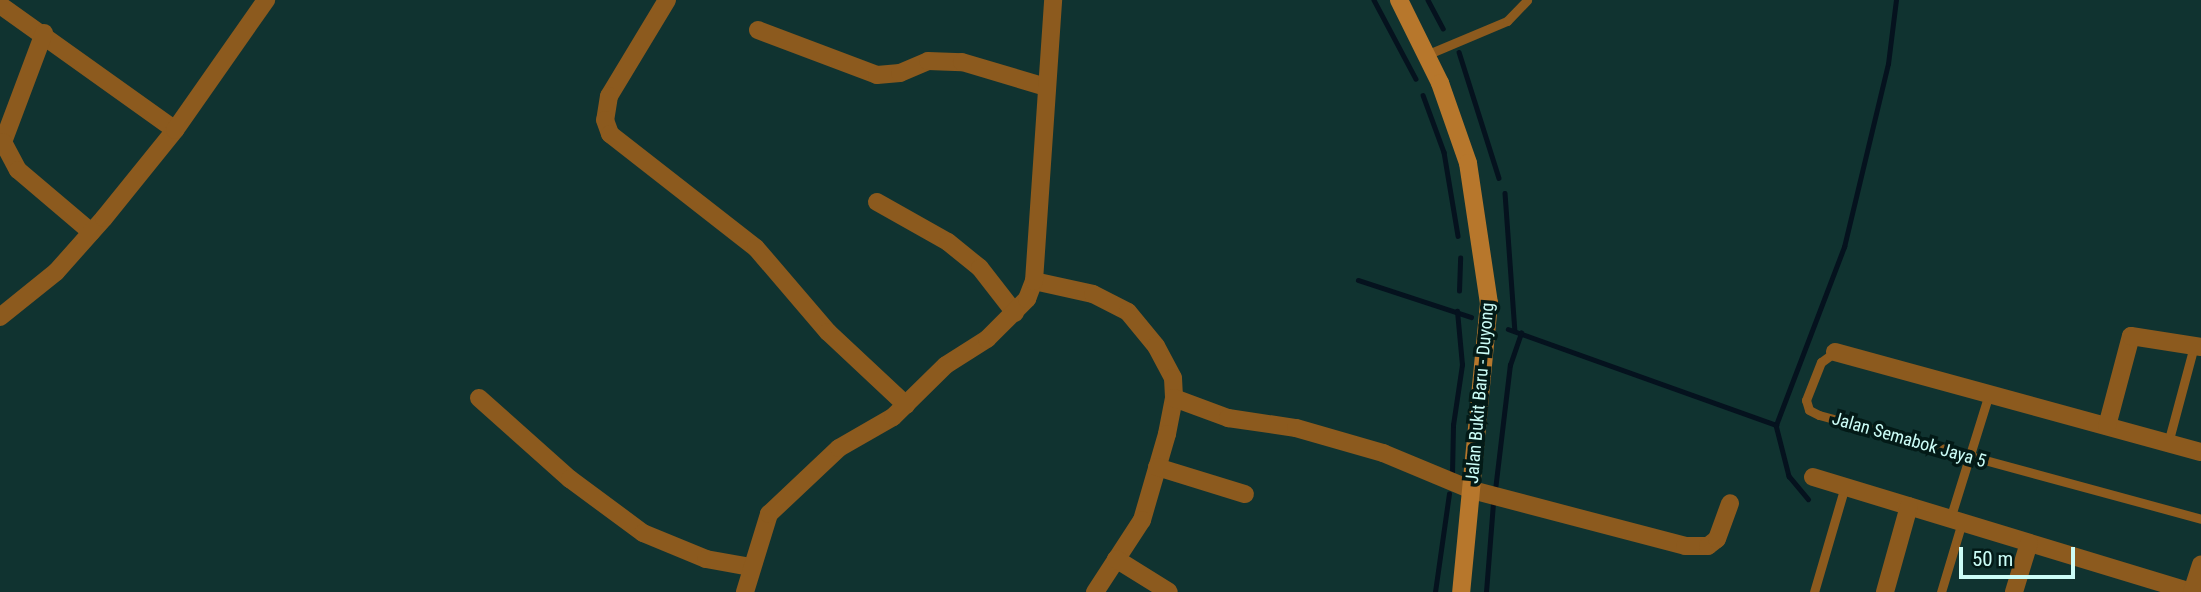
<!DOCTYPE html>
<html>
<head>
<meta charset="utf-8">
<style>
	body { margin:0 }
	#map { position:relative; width:2201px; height:592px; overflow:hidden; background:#103330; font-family:"Roboto Condensed",sans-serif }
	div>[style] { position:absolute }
	.stream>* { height:4.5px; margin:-2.25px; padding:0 2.25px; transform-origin:2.25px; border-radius:2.25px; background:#05121e }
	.service>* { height:9px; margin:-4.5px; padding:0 4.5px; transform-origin:4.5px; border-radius:4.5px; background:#8c5a1e }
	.minor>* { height:18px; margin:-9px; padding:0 9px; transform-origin:9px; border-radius:9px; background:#8c5a1e }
	.secondary>* { height:18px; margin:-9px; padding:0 9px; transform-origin:9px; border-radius:9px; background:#b7772c }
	span { translate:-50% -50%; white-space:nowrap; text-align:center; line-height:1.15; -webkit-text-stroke:7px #031a17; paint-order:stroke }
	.street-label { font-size:18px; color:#ccfdf7 }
	.scale { position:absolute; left:1959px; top:547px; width:116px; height:32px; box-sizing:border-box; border:4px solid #ccfdf7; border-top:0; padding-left:9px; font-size:21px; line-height:24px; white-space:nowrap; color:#ccfdf7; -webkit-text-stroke:5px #031a17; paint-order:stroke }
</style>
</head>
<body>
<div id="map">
	<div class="stream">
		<i style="left:1374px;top:0;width:89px;rotate:62deg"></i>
		<i style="left:1428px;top:0;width:32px;rotate:62deg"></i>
		<i style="left:1459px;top:52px;width:132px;rotate:72.4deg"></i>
		<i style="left:1423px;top:95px;width:61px;rotate:69.8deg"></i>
		<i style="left:1444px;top:152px;width:85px;rotate:80.5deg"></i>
		<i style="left:1505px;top:193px;width:138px;rotate:85.9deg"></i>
		<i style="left:1358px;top:280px;width:119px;rotate:18.1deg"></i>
		<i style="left:1459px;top:291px;width:33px;rotate:-88deg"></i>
		<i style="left:1508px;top:329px;width:285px;rotate:19.7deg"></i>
		<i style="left:1776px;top:425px;width:191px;rotate:-69.1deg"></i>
		<i style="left:1844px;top:247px;width:188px;rotate:-76.5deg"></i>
		<i style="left:1888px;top:64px;width:64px;rotate:-82.9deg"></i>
		<i style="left:1776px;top:425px;width:53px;rotate:75.7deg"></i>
		<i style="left:1789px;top:476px;width:30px;rotate:50deg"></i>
		<i style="left:1452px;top:474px;width:49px;rotate:-88.8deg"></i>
		<i style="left:1453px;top:425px;width:61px;rotate:-81.5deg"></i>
		<i style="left:1462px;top:365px;width:54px;rotate:-95.3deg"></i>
		<i style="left:1495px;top:490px;width:126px;rotate:-83.2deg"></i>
		<i style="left:1510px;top:365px;width:34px;rotate:-71deg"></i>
		<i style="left:1435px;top:592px;width:99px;rotate:-81.9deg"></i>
		<i style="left:1486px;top:592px;width:88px;rotate:-85.5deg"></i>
	</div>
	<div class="service">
		<i style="left:1426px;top:55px;width:88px;rotate:-22.8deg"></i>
		<i style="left:1507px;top:21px;width:29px;rotate:-46deg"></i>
		<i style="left:1835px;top:352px;width:17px;rotate:144deg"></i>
		<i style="left:1821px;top:362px;width:41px;rotate:111.5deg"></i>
		<i style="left:1806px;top:400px;width:10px;rotate:73deg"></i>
		<i style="left:1809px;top:410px;width:11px;rotate:27deg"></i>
		<i style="left:1819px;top:415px;width:396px;rotate:15.2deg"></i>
		<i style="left:2168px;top:443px;width:100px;rotate:-75deg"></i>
		<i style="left:1950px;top:519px;width:131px;rotate:-72.7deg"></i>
		<i style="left:1814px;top:592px;width:110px;rotate:-73.7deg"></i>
		<i style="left:1941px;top:592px;width:73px;rotate:-73.3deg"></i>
	</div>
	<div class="minor">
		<i style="left:667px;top:0;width:112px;rotate:121.1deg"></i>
		<i style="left:609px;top:96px;width:24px;rotate:99deg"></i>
		<i style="left:605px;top:120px;width:15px;rotate:70deg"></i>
		<i style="left:610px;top:134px;width:185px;rotate:38deg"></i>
		<i style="left:756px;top:248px;width:111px;rotate:49.4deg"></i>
		<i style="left:828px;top:332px;width:107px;rotate:43.1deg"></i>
		<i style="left:0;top:5px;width:215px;rotate:35.5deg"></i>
		<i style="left:758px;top:30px;width:127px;rotate:20.7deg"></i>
		<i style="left:877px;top:75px;width:23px;rotate:-5deg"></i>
		<i style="left:900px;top:73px;width:30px;rotate:-23deg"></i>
		<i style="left:928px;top:61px;width:34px;rotate:2deg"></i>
		<i style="left:962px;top:62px;width:88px;rotate:16.6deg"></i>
		<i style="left:44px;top:33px;width:116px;rotate:110.6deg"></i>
		<i style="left:3px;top:142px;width:32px;rotate:62deg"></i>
		<i style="left:18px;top:170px;width:96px;rotate:40.3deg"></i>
		<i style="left:877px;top:202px;width:81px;rotate:29.4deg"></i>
		<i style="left:948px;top:242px;width:41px;rotate:39.1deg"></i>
		<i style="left:980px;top:268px;width:57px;rotate:52.1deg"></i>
		<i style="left:1034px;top:281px;width:60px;rotate:12.4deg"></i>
		<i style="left:1093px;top:294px;width:39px;rotate:27deg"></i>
		<i style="left:1128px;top:312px;width:44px;rotate:50.5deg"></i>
		<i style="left:1156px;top:346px;width:36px;rotate:62deg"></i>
		<i style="left:1173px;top:378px;width:20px;rotate:87deg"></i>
		<i style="left:1174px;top:398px;width:37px;rotate:101deg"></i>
		<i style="left:1167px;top:434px;width:90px;rotate:106.2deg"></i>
		<i style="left:1142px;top:520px;width:86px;rotate:123.1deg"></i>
		<i style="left:0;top:317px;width:72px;rotate:-38.8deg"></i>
		<i style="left:56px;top:272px;width:72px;rotate:-48.4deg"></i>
		<i style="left:104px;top:218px;width:113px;rotate:-51.1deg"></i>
		<i style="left:175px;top:130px;width:159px;rotate:-55deg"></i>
		<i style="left:1835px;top:352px;width:379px;rotate:15.3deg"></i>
		<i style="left:479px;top:398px;width:122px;rotate:41.7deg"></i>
		<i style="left:570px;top:479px;width:91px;rotate:36.5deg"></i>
		<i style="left:643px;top:533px;width:68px;rotate:22.4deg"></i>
		<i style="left:706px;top:559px;width:46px;rotate:10.1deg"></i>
		<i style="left:1174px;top:398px;width:58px;rotate:20.3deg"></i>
		<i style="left:1228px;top:418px;width:69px;rotate:8.4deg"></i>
		<i style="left:1296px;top:428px;width:91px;rotate:16deg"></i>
		<i style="left:1383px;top:453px;width:96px;rotate:22.6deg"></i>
		<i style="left:1472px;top:490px;width:220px;rotate:14.7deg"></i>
		<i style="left:1685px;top:546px;width:23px"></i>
		<i style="left:1708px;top:546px;width:11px;rotate:-38deg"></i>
		<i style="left:1717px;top:539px;width:38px;rotate:-70deg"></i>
		<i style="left:2107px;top:426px;width:93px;rotate:-75.1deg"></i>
		<i style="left:2131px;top:336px;width:71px;rotate:8.9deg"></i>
		<i style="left:1157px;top:467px;width:92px;rotate:17.1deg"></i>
		<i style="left:1813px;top:477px;width:395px;rotate:16.9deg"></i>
		<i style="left:1116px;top:559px;width:62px;rotate:31.9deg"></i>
		<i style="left:745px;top:592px;width:82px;rotate:-72.9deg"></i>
		<i style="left:769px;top:514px;width:96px;rotate:-43.3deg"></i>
		<i style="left:839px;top:448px;width:62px;rotate:-29.9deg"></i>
		<i style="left:893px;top:417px;width:74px;rotate:-44.5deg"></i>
		<i style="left:946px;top:365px;width:49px;rotate:-32.4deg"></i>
		<i style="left:987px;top:339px;width:57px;rotate:-45deg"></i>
		<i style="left:1027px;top:299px;width:19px;rotate:-69deg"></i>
		<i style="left:1034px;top:281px;width:282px;rotate:-86.1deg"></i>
		<i style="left:1885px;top:592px;width:89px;rotate:-74.4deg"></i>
		<i style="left:2014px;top:592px;width:51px;rotate:-73deg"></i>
		<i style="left:2192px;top:592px;width:29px;rotate:-72deg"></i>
	</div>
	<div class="secondary">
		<i style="left:1399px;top:0;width:93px;rotate:63.7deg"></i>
		<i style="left:1440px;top:83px;width:85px;rotate:70.7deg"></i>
		<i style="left:1468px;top:163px;width:142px;rotate:81.5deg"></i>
		<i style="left:1489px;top:303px;width:290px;rotate:95.5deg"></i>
	</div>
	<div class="street-label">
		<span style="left:1480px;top:393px;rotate:-85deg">Jalan Bukit Baru - Duyong</span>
		<span style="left:1909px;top:440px;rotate:16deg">Jalan Semabok Jaya 5</span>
	</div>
	<div class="scale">50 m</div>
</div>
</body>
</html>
